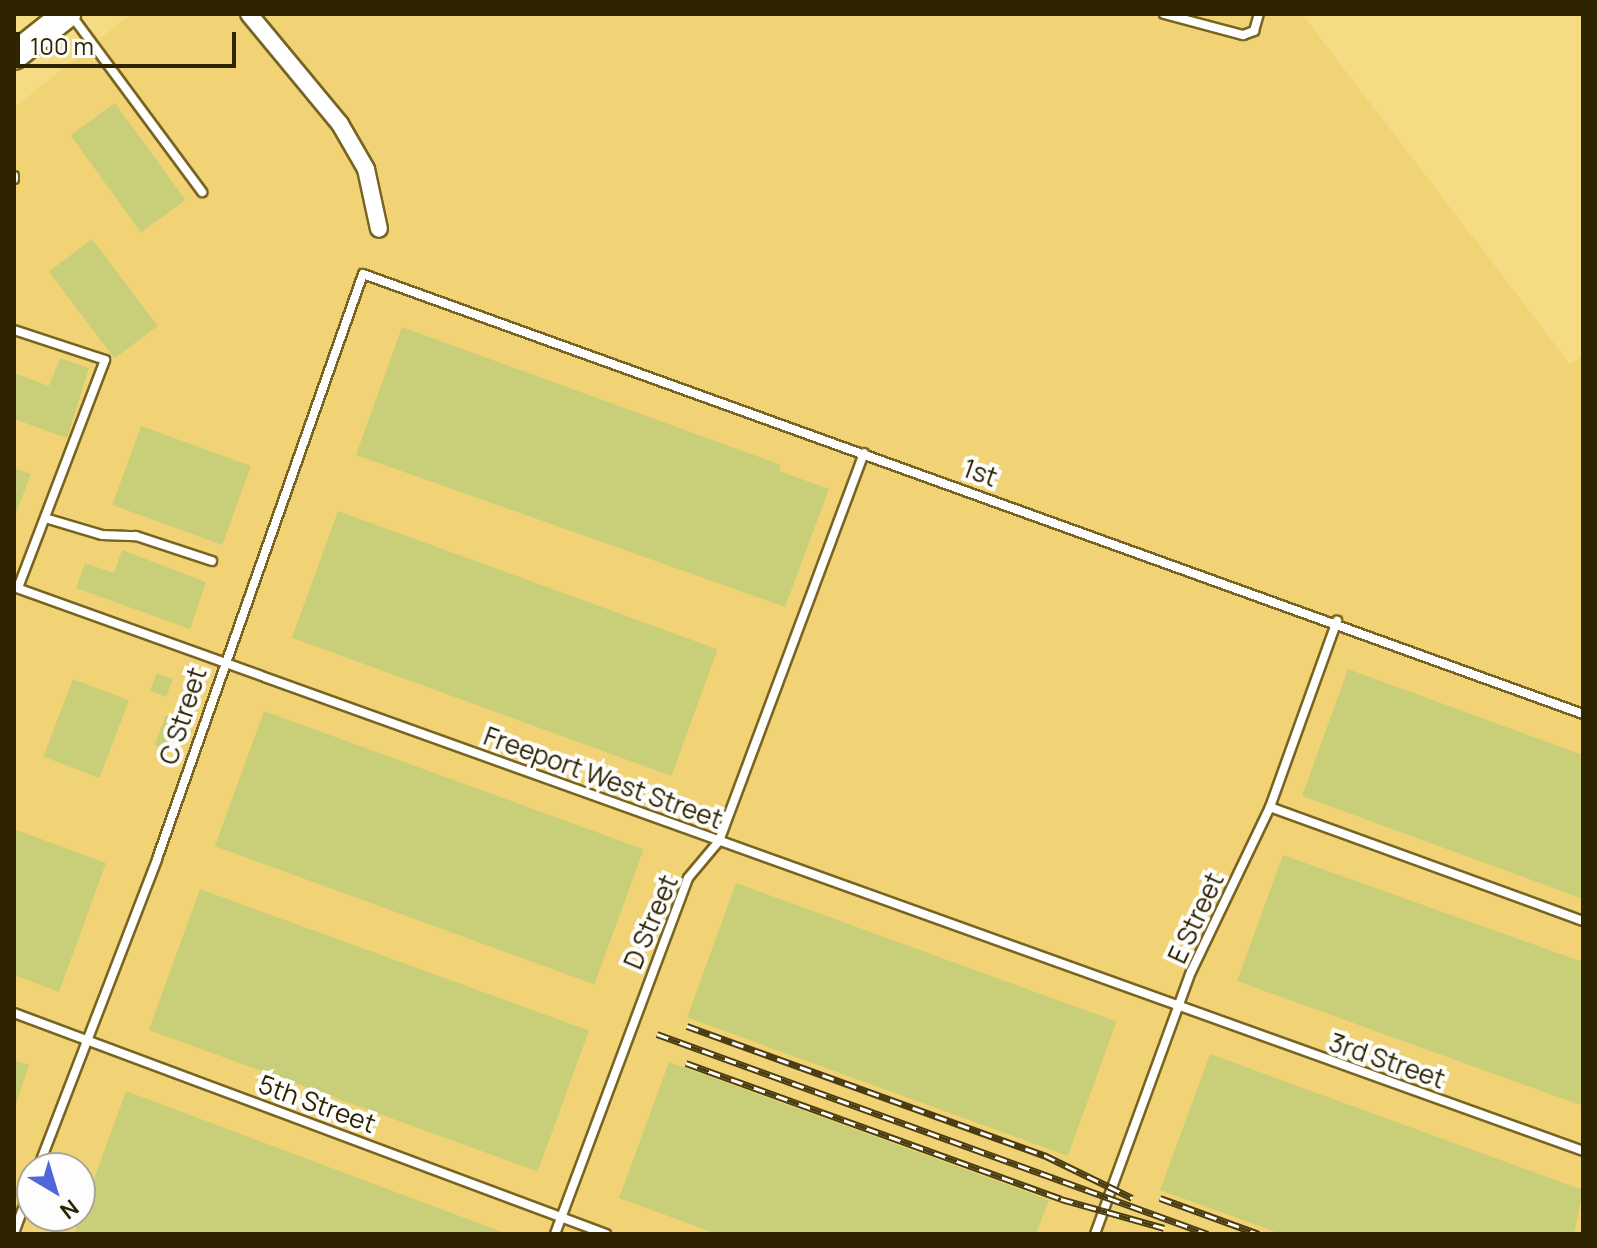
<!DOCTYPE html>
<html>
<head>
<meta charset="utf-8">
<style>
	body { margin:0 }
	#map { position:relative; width:1597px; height:1248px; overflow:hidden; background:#f6db85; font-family:Manrope,sans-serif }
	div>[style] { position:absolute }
	.built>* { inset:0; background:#f1d375 }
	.building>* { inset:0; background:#c9cf79; transform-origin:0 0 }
	.roads { filter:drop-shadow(2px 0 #786422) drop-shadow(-2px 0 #786422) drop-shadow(0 2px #786422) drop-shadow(0 -2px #786422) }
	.lane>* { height:8px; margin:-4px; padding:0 4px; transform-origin:4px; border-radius:4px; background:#fff }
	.street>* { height:16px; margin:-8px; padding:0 8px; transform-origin:8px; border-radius:8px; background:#fff }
	.primary>* { height:26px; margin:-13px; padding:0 13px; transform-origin:13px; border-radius:13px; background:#fff }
	.rail>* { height:7px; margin-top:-3.5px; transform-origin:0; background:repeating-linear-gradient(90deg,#fdfdfd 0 12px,#4a3d12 0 24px); box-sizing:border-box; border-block:2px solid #4a3d12 }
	span { translate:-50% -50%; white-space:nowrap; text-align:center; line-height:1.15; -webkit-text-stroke:8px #fdfdfd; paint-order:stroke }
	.street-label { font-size:26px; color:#2e2400 }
	.frame { position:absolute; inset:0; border:16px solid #2e2400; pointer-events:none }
	.north { position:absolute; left:16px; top:1152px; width:80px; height:80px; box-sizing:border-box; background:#fdfdfd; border:2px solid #aaa698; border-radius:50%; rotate:142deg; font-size:22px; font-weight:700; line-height:32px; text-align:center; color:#2e2400 }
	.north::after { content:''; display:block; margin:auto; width:28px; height:36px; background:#5266dc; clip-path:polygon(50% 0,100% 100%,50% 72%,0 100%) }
	.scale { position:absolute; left:16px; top:32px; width:220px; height:36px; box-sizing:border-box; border:4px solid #2e2400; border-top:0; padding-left:10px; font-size:24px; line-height:28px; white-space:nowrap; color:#2e2400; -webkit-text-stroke:6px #fdfdfd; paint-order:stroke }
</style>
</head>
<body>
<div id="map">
	<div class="built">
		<i style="clip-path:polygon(evenodd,131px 14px,1302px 14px,1570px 364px,1583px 355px,1583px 1234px,14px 1234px,14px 108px,131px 14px,32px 1168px,80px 1168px,80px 1216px,32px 1216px,32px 1168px)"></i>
	</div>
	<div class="building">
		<i style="left:115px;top:103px;width:120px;height:55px;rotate:54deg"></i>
		<i style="left:92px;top:239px;width:109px;height:54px;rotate:53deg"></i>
		<i style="clip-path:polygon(402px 327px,781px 465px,779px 471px,829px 489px,785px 607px,356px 455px)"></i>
		<i style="clip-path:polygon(60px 358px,89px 368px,67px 438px,14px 419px,14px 373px,49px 386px)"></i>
		<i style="left:141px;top:426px;width:117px;height:84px;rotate:20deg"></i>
		<i style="clip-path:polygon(14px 468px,31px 474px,15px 516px,14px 516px)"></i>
		<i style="left:338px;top:511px;width:404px;height:135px;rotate:20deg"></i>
		<i style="clip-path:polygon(122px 550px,206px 582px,190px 629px,76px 588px,85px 563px,114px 573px)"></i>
		<i style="clip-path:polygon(1348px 669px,1583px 755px,1583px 899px,1302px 796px)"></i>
		<i style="left:157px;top:673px;width:17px;height:19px;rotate:21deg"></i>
		<i style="left:73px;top:679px;width:60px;height:83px;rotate:21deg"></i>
		<i style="left:264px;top:711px;width:404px;height:144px;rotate:20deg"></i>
		<i style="left:166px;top:715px;width:14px;height:32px;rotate:21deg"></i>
		<i style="clip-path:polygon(14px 829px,106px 863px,59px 992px,14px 975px)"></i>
		<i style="clip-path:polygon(1283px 855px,1583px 962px,1583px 1106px,1237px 981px)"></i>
		<i style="left:736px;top:883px;width:405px;height:143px;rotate:20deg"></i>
		<i style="left:200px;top:889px;width:414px;height:150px;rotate:20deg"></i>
		<i style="clip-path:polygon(1210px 1054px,1583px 1190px,1574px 1234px,1281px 1234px,1160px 1190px)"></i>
		<i style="clip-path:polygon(14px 1060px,29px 1065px,16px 1104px,14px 1103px)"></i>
		<i style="clip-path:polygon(669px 1062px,1049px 1200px,1036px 1234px,717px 1234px,619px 1198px)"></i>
		<i style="clip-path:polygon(126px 1091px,505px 1233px,505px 1234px,74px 1234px)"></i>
	</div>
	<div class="roads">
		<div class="lane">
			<i style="left:1164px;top:14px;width:82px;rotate:14.9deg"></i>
			<i style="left:1243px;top:35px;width:12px;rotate:-20deg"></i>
			<i style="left:1254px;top:31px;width:18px;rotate:-74deg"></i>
			<i style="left:72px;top:16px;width:219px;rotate:53.5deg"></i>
			<i style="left:14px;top:176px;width:3px;rotate:90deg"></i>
			<i style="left:14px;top:330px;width:96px;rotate:18.2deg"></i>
			<i style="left:105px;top:360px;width:244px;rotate:110.9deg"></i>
			<i style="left:45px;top:518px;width:59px;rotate:16.6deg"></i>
			<i style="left:102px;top:535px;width:34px;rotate:2deg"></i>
			<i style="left:136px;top:536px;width:80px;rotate:18.2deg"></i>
			<i style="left:14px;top:587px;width:1667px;rotate:19.77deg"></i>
			<i style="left:1270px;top:807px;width:333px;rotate:20deg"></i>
			<i style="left:14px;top:1013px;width:632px;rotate:20.47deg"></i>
			<i style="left:38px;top:1168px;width:331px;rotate:-68.9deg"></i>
			<i style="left:157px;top:859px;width:620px;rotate:-70.6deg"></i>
			<i style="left:363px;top:274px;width:1297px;rotate:19.83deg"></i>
			<i style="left:14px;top:1233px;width:52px;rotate:-69.8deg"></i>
			<i style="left:555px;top:1234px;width:380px;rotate:-69.5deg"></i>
			<i style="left:688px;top:878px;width:48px;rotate:-50deg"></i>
			<i style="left:719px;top:841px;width:414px;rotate:-69.5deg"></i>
			<i style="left:1095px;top:1234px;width:279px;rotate:-69.9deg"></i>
			<i style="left:1191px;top:972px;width:183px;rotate:-64.4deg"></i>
			<i style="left:1270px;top:807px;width:198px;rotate:-70.2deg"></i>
		</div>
		<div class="street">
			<i style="left:249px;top:14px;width:143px;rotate:50.4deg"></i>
			<i style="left:340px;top:124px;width:52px;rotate:60deg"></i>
			<i style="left:366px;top:169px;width:61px;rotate:77.8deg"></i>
		</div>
		<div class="primary">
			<i style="left:14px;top:56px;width:68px;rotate:-38.4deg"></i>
		</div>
	</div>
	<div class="rail">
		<i style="left:687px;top:1026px;width:380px;rotate:19.9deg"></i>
		<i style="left:1044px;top:1155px;width:98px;rotate:26deg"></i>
		<i style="left:657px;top:1034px;width:586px;rotate:19.95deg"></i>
		<i style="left:686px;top:1063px;width:399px;rotate:19.9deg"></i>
		<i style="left:1061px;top:1199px;width:107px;rotate:15.7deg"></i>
		<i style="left:1160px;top:1198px;width:105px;rotate:20deg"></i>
	</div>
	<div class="street-label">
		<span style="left:980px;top:473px;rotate:20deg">1st</span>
		<span style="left:183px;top:716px;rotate:-72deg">C Street</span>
		<span style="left:603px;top:778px;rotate:20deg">Freeport West Street</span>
		<span style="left:1196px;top:918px;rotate:-65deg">E Street</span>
		<span style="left:651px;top:922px;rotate:-67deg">D Street</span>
		<span style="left:1387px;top:1061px;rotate:19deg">3rd Street</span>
		<span style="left:317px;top:1104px;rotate:20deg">5th Street</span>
	</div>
	<div class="frame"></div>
	<div class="north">N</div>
	<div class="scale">100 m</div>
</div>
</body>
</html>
